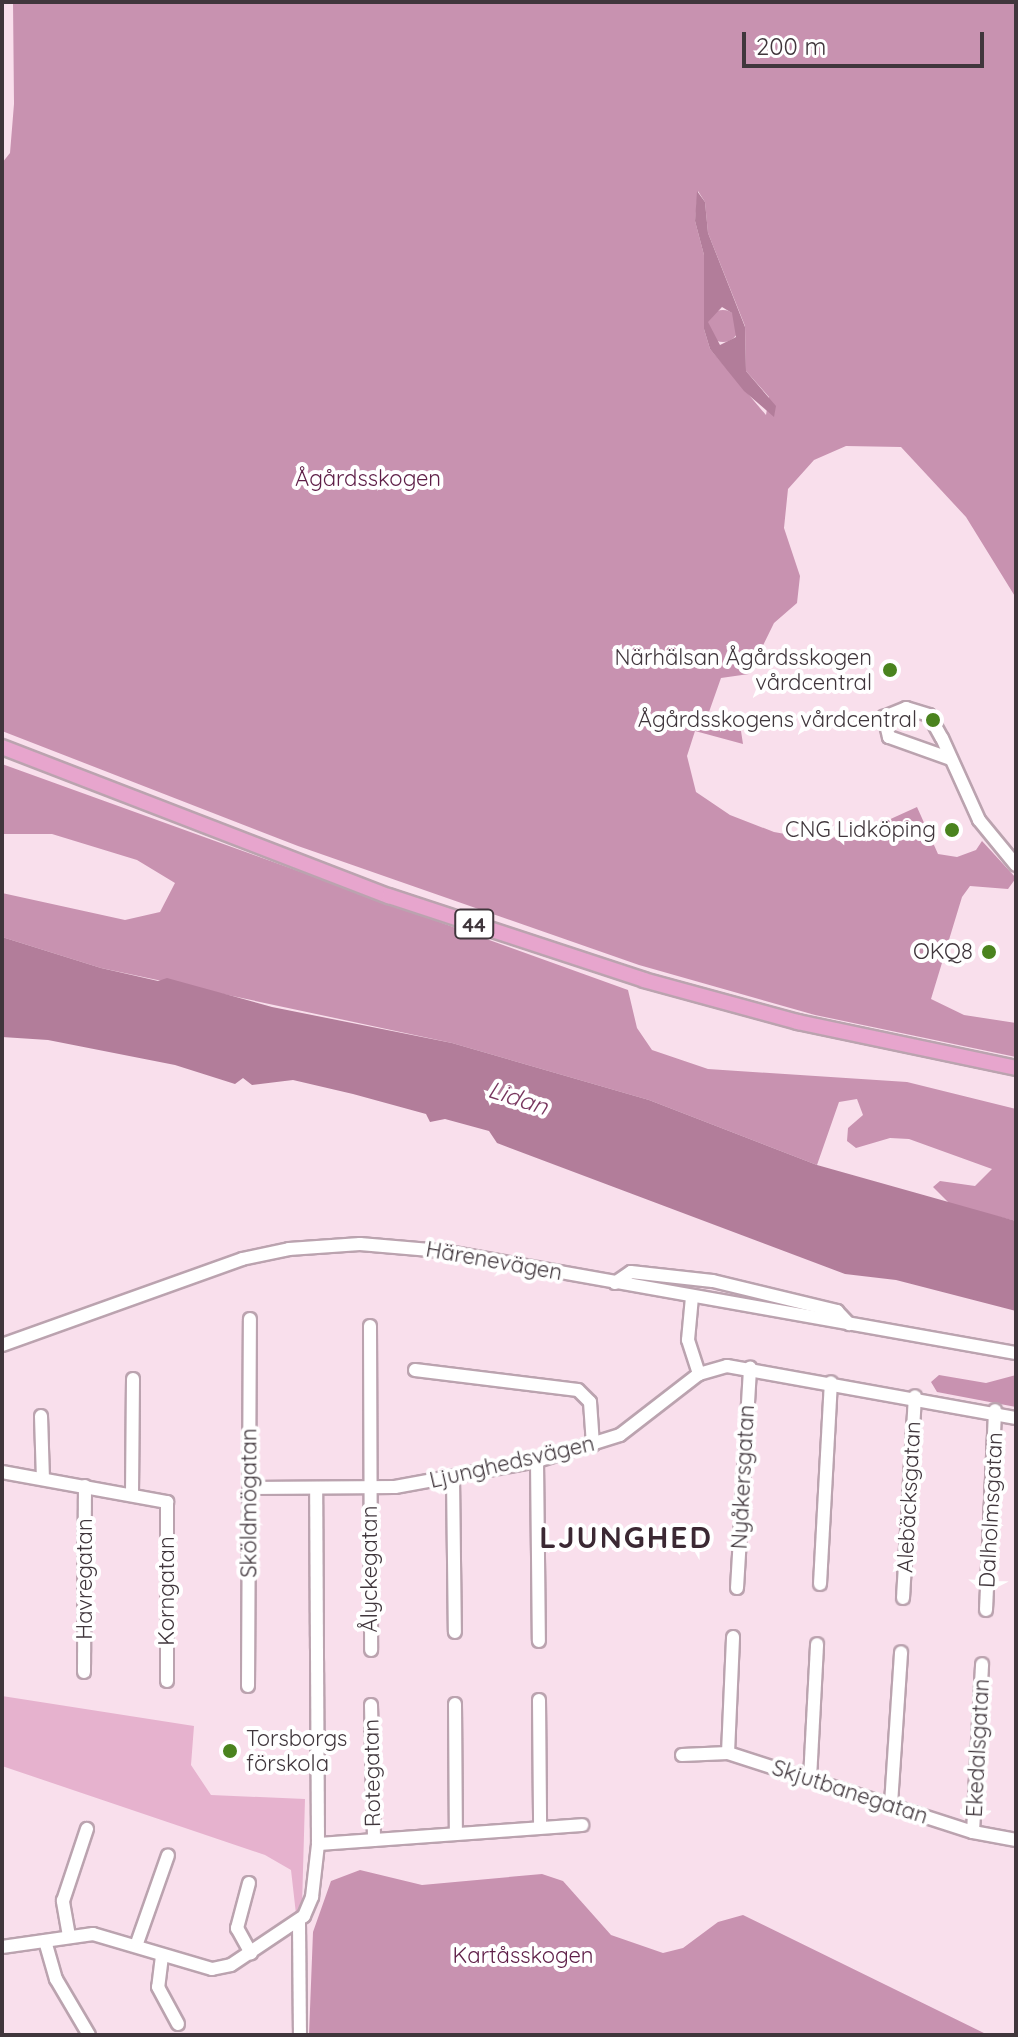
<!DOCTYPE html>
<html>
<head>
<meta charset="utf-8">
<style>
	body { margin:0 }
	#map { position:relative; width:1018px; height:2037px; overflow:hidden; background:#f9dfec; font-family:Quicksand,sans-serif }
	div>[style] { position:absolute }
	.green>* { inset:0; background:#e6b2ce }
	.forest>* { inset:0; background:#c892b0 }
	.round { border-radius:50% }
	.water>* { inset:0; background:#b27d9a }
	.roads { filter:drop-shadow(2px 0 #bba3af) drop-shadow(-2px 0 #bba3af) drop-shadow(0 2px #bba3af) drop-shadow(0 -2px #bba3af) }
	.minor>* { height:12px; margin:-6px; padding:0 6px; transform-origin:6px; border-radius:6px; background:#fff }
	.major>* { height:14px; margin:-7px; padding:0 7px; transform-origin:7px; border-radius:7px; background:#e7a5cd }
	.dots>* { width:22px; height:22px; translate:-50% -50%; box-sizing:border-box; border:4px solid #fff; border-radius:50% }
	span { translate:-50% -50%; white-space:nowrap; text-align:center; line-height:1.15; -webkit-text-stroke:8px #fff; paint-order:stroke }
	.shield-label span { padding:2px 6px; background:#fff; border:2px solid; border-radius:6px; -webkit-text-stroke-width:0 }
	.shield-label { font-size:20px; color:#40363c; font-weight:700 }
	.park-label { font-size:22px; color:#5e1e47 }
	.poi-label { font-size:22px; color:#40363c }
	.right { translate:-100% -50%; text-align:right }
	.left { translate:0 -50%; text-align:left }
	.street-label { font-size:22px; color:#40363c }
	.water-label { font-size:24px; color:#79375f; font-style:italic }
	.district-label { font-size:30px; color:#3b2833; font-weight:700; letter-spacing:2px }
	.frame { position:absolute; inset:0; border:4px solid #40363c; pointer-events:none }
	.scale { position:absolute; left:742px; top:32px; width:242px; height:36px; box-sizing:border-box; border:4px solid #40363c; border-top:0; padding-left:10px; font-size:24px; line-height:28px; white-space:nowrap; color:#40363c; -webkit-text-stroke:6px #fff; paint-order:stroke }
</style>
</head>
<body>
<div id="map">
	<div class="green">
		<i style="clip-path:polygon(2px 1696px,194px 1726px,191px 1765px,211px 1795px,305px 1799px,302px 1906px,296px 1914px,291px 1870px,265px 1855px,2px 1766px)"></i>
	</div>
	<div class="forest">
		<i style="clip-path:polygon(evenodd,13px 2px,1016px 2px,1016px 598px,966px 517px,901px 447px,846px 446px,814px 460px,788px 489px,784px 528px,800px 576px,797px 603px,774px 623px,749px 674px,721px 678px,709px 712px,741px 731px,743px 744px,695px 731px,687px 756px,696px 792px,730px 815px,774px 832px,813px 839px,853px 836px,917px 807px,938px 854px,957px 857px,976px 850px,982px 841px,1016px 878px,1008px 889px,970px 886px,962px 897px,931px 999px,964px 1015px,1016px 1023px,1016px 1057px,815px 1015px,639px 965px,298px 846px,2px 731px,2px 163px,10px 153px,14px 104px,13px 2px,698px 191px,705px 202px,708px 233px,745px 326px,746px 371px,769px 397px,766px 415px,710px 349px,704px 329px,704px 255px,695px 221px,698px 191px)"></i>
		<i class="round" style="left:707px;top:310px;width:32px;height:32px"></i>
		<i style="clip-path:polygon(2px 764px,628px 990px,637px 1028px,652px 1050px,708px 1069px,907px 1082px,1016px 1109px,1016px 1221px,951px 1205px,933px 1187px,940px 1181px,975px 1186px,992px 1169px,909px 1139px,890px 1138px,856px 1148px,847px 1141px,848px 1128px,863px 1115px,857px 1099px,839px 1102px,817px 1165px,649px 1100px,452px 1043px,101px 968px,2px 937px,2px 893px,125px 920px,160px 912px,175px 883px,137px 860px,52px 834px,2px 834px)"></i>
		<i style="clip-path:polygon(939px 1375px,986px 1383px,1016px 1375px,1016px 1407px,937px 1392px,931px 1382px)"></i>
		<i style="clip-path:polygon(360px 1870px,422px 1885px,542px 1874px,563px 1881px,611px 1935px,663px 1953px,683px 1948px,718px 1922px,743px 1915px,988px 2035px,309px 2035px,313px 1932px,331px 1881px)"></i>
	</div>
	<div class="water">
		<i style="clip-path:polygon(evenodd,697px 191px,705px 202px,708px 233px,745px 327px,746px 371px,776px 406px,774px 417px,744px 391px,710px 349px,704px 329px,704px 255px,695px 221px,697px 191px,722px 307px,732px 313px,736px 337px,720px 345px,708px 322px,722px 307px)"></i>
		<i style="clip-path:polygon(2px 937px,101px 968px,158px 981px,167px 978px,272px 1007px,452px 1043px,649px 1100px,817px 1165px,1016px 1221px,1016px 1311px,896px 1280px,845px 1274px,497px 1143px,489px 1131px,445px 1119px,430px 1122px,426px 1114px,353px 1094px,293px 1080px,252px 1085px,243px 1078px,235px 1084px,175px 1065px,48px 1040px,2px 1037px)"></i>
	</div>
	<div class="roads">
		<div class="minor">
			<i style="left:951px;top:759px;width:66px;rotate:-160.5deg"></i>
			<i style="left:889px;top:737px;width:21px;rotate:-104deg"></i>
			<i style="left:884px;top:717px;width:24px;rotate:-22deg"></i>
			<i style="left:906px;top:708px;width:24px;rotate:17deg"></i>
			<i style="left:929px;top:715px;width:26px;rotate:61deg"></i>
			<i style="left:942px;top:738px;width:90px;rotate:65.7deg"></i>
			<i style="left:979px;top:820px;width:58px;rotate:50.6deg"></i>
			<i style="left:615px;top:1283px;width:19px;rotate:-35deg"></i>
			<i style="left:631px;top:1272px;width:82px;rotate:6.3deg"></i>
			<i style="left:713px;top:1281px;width:128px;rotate:13.6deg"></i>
			<i style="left:837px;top:1311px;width:18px;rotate:47deg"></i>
			<i style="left:692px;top:1297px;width:43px;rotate:95.3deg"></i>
			<i style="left:688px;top:1340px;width:36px;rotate:72deg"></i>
			<i style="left:370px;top:1326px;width:324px;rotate:89.8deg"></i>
			<i style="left:2px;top:1345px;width:255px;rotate:-19.7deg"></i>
			<i style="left:242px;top:1259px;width:48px;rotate:-12deg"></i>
			<i style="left:289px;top:1249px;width:71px;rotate:-4deg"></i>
			<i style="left:360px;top:1244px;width:82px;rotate:4.9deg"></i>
			<i style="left:442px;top:1251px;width:583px;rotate:10.08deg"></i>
			<i style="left:415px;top:1370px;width:164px;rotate:7deg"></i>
			<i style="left:578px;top:1390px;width:17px;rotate:45deg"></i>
			<i style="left:590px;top:1402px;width:43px;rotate:86deg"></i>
			<i style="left:41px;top:1416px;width:63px;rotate:88.2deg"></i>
			<i style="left:537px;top:1461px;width:180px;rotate:89.4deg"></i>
			<i style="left:2px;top:1472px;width:168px;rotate:10.3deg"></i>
			<i style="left:167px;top:1502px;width:179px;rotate:90deg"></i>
			<i style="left:453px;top:1478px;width:154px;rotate:89.3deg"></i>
			<i style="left:249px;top:1488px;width:146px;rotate:-0.4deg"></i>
			<i style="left:395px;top:1487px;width:144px;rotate:-10.4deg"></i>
			<i style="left:537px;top:1461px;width:87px;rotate:-17.4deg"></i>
			<i style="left:620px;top:1435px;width:100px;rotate:-37.7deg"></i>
			<i style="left:699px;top:1374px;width:29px;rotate:-16deg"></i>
			<i style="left:727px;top:1366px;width:294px;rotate:10.2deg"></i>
			<i style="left:132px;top:1494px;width:115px;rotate:-89.5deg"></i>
			<i style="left:820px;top:1584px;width:202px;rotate:-86.9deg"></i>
			<i style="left:737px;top:1588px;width:221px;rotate:-86.6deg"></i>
			<i style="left:903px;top:1598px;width:202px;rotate:-86.6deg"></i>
			<i style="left:986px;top:1610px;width:200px;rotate:-87.4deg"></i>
			<i style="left:84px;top:1672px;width:186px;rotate:-89.7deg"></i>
			<i style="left:248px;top:1686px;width:367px;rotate:-89.7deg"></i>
			<i style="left:539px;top:1700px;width:127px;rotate:89.5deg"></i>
			<i style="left:455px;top:1704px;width:129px;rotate:89.6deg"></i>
			<i style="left:371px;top:1705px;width:135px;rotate:88.7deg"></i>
			<i style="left:728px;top:1753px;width:116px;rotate:-87.5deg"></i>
			<i style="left:682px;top:1755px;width:46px;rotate:-2.5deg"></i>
			<i style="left:728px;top:1753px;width:257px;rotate:17.9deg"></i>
			<i style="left:973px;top:1832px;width:44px;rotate:10.5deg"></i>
			<i style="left:810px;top:1779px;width:135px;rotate:-87deg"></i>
			<i style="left:891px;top:1804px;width:152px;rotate:-86.2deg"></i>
			<i style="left:973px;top:1832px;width:168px;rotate:-86.9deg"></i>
			<i style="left:318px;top:1844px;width:265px;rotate:-4.1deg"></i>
			<i style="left:249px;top:1883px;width:47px;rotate:104.9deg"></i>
			<i style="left:237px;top:1928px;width:29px;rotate:61deg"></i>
			<i style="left:299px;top:1923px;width:112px;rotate:89.5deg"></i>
			<i style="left:69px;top:1936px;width:36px;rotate:-100deg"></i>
			<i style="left:63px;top:1901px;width:76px;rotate:-71.6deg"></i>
			<i style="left:45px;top:1941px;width:40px;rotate:74deg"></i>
			<i style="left:56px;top:1979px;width:65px;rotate:59.5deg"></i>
			<i style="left:136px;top:1946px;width:96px;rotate:-70.6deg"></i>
			<i style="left:2px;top:1947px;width:92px;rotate:-8.1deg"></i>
			<i style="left:93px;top:1934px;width:124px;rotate:16.4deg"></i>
			<i style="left:212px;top:1969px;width:19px;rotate:-12deg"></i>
			<i style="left:231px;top:1965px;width:88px;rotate:-33.9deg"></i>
			<i style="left:304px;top:1916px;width:21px;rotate:-67deg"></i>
			<i style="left:312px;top:1897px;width:53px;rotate:-83.5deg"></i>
			<i style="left:318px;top:1844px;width:356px;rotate:-90.3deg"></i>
			<i style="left:162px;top:1956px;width:31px;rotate:97deg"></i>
			<i style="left:158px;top:1987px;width:42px;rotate:61.6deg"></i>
		</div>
		<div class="major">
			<i style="left:2px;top:747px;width:415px;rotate:21.1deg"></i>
			<i style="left:389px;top:896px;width:268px;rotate:18.2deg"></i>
			<i style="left:644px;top:980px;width:160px;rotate:15.3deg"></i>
			<i style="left:798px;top:1022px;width:223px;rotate:11.9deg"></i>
		</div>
	</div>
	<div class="dots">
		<i style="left:890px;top:670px;background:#4a831e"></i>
		<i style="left:933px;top:720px;background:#4a831e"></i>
		<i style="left:952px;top:830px;background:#4a831e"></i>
		<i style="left:989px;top:952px;background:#4a831e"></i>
		<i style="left:230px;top:1751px;background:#4a831e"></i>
	</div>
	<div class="shield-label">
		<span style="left:474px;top:924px">44</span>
	</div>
	<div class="park-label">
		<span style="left:368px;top:479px">Ågårdsskogen</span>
		<span style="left:523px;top:1956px">Kartåsskogen</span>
	</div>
	<div class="poi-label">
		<span class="right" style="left:872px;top:670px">Närhälsan Ågårdsskogen<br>vårdcentral</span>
		<span class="right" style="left:917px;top:720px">Ågårdsskogens vårdcentral</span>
		<span class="right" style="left:936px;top:830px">CNG Lidköping</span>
		<span class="right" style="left:973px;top:952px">OKQ8</span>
		<span class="left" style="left:246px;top:1751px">Torsborgs<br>förskola</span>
	</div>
	<div class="street-label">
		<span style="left:494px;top:1261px;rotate:10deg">Härenevägen</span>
		<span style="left:512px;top:1462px;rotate:-13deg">Ljunghedsvägen</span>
		<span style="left:743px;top:1477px;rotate:-87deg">Nyåkersgatan</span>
		<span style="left:909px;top:1497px;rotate:-87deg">Alebäcksgatan</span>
		<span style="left:249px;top:1503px;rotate:-90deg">Sköldmögatan</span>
		<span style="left:991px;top:1510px;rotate:-87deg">Dalholmsgatan</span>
		<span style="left:370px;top:1569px;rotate:-90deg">Ålyckegatan</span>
		<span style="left:85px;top:1579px;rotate:-90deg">Havregatan</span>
		<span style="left:167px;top:1591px;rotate:-90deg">Korngatan</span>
		<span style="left:978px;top:1748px;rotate:-87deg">Ekedalsgatan</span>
		<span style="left:372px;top:1773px;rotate:-91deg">Rotegatan</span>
		<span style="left:850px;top:1792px;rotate:18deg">Skjutbanegatan</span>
	</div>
	<div class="water-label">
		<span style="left:518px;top:1098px;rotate:18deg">Lidan</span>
	</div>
	<div class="district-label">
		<span style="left:626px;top:1537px">LJUNGHED</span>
	</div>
	<div class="frame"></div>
	<div class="scale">200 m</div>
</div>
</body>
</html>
